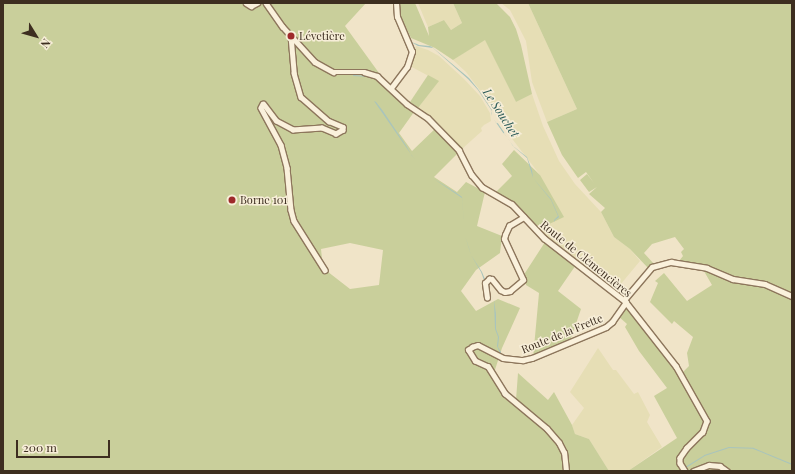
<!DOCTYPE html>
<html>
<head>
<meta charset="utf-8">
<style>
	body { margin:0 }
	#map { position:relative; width:795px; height:474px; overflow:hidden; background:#f0e4c8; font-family:"Playfair Display",serif }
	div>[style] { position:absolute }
	.farmland>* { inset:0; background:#e6deb5 }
	.green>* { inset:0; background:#c9cf9b }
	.water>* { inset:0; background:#a9c4bc }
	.stream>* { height:1px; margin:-0.5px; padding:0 0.5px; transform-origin:0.5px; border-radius:0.5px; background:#a9c4bc }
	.roads { filter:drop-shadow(1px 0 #8d765c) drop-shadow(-1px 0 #8d765c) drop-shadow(0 1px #8d765c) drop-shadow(0 -1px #8d765c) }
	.minor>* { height:4.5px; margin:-2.25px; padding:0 2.25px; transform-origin:2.25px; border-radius:2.25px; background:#faf1dc }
	.dots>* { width:11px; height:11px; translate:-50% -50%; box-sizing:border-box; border:2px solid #f7eed8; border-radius:50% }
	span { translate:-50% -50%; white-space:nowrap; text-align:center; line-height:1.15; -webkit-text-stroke:3px #f7eed8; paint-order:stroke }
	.poi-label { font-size:11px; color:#3d2e20 }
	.left { translate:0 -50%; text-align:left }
	.street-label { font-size:11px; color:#3d2e20 }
	.water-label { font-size:12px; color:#2f5d5a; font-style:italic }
	.frame { position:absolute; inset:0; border:4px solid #3d2e20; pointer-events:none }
	.north { position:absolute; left:16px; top:16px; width:40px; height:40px; -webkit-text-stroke:3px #f7eed8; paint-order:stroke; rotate:127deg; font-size:11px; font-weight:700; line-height:16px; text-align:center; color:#3d2e20 }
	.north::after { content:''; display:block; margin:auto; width:14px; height:18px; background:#3d2e20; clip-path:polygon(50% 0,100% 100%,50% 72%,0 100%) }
	.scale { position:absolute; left:16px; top:440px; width:94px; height:18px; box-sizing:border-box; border:2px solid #3d2e20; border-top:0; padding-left:5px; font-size:12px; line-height:14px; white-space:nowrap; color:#3d2e20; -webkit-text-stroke:3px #f7eed8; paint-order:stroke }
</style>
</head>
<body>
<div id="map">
	<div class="farmland">
		<i style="clip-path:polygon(418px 3px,453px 3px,462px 23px,451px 30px,444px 20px,428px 27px)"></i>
		<i style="clip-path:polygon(501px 3px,528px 3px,577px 109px,547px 122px,532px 82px,526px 41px,510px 10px)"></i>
		<i style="clip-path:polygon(485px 39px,516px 102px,532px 94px,543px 126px,559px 161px,575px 184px,601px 212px,614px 237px,630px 249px,640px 261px,615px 291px,531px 224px,540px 175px,513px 140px,494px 109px,466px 72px,453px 60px)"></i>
		<i style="clip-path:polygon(416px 46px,428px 50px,439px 56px,464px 79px,480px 96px,490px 113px,491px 121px,484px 125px,481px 128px,482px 131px,463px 148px,418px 108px,438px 81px,410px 66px)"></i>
		<i style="clip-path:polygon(598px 348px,613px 370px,616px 370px,634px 394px,638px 392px,650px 415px,647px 422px,662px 447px,628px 471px,609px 471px,589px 439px,575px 434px,572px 425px,584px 408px,570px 392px)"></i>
	</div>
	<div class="green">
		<i style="clip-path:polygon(evenodd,3px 3px,366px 3px,345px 26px,379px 73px,414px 112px,399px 133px,412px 151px,439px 125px,463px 148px,434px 177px,457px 192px,466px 182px,485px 192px,477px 226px,502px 236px,500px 253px,476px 270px,461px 291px,476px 311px,498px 299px,520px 308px,502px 348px,493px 376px,504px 391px,516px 400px,518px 373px,548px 400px,554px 392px,572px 425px,575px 434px,589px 439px,609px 471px,3px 471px,3px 3px,350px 243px,383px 250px,379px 285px,350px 289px,323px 268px,321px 249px,350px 243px)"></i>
		<i style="clip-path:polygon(399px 3px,415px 3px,429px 36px,428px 27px,444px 20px,451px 30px,462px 23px,453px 3px,496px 3px,510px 17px,516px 29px,521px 45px,532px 94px,516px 102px,485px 40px,453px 60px,435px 48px,411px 38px,399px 13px)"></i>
		<i style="clip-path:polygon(528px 3px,792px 3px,792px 471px,628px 471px,677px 438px,654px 396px,667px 388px,639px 351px,625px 327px,627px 324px,618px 316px,622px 309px,630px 309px,682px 373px,689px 366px,687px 353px,693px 337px,674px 321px,672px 324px,650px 302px,658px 283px,655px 281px,664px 273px,687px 301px,712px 285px,701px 266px,679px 261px,683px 256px,681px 252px,684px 249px,675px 237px,652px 244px,644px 253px,654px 264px,648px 268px,630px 249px,614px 237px,601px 212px,605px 208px,589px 194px,597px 187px,589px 192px,580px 180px,587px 174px,594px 183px,586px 172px,578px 178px,562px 155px,547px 122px,577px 109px)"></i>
		<i style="clip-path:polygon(428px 75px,439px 81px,418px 108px,410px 102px)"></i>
		<i style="clip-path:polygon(514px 150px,540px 175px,564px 217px,545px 226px,531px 224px,525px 216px,495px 193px,512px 176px,502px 164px)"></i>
		<i style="clip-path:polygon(547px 239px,578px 262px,558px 291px,581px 309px,570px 341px,533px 358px,539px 293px,526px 285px,525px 273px)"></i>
	</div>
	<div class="water">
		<i style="clip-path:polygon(404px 28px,411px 42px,417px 44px,419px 45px,430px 46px,432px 47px,469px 78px,478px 89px,492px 110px,492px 113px,491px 116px,494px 120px,499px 126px,513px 146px,527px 157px,532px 170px,533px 178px,551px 199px,559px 217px,558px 218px,555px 220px,555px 222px,554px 220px,558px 216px,551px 200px,533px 178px,527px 158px,514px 147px,491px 116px,492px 111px,478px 90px,468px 79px,433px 48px,418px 46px,411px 42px)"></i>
		<i style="clip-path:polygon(374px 101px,376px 102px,383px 111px,407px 147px,412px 156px,434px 179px,455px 192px,462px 197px,465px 236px,469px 248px,471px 255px,482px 272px,487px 284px,490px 295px,494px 300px,496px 314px,496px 329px,499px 337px,498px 347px,501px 352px,501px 356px,497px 346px,498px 337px,495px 329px,494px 300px,489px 294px,481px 272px,471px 255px,465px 236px,462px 198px,434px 179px,413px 157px)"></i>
	</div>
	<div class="stream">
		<i style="left:353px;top:75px;width:15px;rotate:4deg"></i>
		<i style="left:373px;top:77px;width:7px;rotate:34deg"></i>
		<i style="left:497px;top:123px;width:11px;rotate:56deg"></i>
		<i style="left:685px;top:467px;width:22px;rotate:-32deg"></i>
		<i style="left:704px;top:455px;width:25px;rotate:-18deg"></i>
		<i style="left:728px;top:447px;width:25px;rotate:2deg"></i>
		<i style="left:753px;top:448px;width:42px;rotate:22.3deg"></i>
		<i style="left:679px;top:471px;width:1px"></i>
	</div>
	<div class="roads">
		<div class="minor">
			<i style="left:246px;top:3px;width:6px;rotate:31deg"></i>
			<i style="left:251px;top:6px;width:7px;rotate:-27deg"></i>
			<i style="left:266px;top:3px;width:29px;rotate:55deg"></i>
			<i style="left:283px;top:27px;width:47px;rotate:47.6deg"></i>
			<i style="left:315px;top:62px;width:21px;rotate:29deg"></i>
			<i style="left:333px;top:72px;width:31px"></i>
			<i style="left:364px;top:72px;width:14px;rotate:17deg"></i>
			<i style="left:377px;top:76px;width:41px;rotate:43deg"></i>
			<i style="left:407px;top:104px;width:25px;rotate:34deg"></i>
			<i style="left:428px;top:118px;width:45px;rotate:45.9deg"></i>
			<i style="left:459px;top:150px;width:28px;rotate:63deg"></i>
			<i style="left:472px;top:175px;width:16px;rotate:50deg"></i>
			<i style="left:482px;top:187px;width:34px;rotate:30deg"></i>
			<i style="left:512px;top:204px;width:47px;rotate:46.7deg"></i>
			<i style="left:544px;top:238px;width:103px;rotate:37.9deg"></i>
			<i style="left:625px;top:301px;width:83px;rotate:51.9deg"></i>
			<i style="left:676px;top:366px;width:63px;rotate:60.6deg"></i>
			<i style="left:707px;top:421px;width:12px;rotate:110deg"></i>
			<i style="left:703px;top:432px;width:23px;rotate:135deg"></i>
			<i style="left:687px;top:448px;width:12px;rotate:125deg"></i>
			<i style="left:680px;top:458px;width:5px;rotate:90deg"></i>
			<i style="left:680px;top:463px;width:9px;rotate:58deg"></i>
			<i style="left:291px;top:36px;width:37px;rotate:85deg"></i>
			<i style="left:294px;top:73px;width:25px;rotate:74deg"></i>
			<i style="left:301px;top:97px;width:37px;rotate:41deg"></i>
			<i style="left:329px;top:121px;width:15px;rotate:23deg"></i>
			<i style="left:343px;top:127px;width:3px;rotate:90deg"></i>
			<i style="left:343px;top:130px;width:8px;rotate:150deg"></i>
			<i style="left:336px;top:134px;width:15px;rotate:-157deg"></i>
			<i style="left:322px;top:128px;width:29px;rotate:176deg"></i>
			<i style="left:293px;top:130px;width:19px;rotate:-152deg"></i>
			<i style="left:276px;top:121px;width:21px;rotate:-127deg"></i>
			<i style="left:263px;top:104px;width:4px;rotate:117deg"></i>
			<i style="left:261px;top:108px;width:42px;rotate:61.6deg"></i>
			<i style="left:281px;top:145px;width:24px;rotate:75deg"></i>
			<i style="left:287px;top:168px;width:42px;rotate:84.6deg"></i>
			<i style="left:291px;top:210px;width:11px;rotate:75deg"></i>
			<i style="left:294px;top:221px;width:58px;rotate:57.7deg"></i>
			<i style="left:391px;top:88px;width:26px;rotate:-53deg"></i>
			<i style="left:407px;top:67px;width:16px;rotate:-72deg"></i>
			<i style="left:412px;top:52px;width:38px;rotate:-113deg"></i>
			<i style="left:397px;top:17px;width:14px;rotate:-94deg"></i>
			<i style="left:487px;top:298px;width:15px;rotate:-98deg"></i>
			<i style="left:485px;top:283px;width:6px;rotate:-45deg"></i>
			<i style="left:489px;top:279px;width:3px"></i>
			<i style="left:492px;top:279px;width:14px;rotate:51deg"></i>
			<i style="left:501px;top:290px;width:4px;rotate:27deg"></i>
			<i style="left:505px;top:292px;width:5px;rotate:-11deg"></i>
			<i style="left:510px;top:291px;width:17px;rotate:-40deg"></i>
			<i style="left:523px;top:280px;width:45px;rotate:-114.9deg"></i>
			<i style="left:504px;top:239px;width:4px;rotate:-76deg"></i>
			<i style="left:505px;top:235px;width:10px;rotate:-66deg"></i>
			<i style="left:509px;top:226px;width:17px;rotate:-31deg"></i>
			<i style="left:624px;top:300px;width:43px;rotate:-49.7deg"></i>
			<i style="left:652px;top:267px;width:20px;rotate:-15deg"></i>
			<i style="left:671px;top:262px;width:36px;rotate:9deg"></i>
			<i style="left:707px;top:268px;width:28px;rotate:23deg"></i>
			<i style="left:733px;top:279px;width:32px;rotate:9deg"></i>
			<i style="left:765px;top:284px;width:30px;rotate:24deg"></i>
			<i style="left:566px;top:471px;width:18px;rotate:-96deg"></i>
			<i style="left:564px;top:453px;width:11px;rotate:-117deg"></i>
			<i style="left:559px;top:443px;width:18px;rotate:-131deg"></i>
			<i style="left:547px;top:429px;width:55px;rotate:-140.2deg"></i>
			<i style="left:505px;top:394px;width:32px;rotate:-122deg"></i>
			<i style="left:488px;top:367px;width:14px;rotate:-155deg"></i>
			<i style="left:475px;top:361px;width:13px;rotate:-122deg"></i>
			<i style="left:468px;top:350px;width:5px;rotate:-37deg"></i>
			<i style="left:472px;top:347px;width:6px;rotate:-18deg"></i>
			<i style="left:478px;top:345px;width:28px;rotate:27deg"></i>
			<i style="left:503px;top:358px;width:20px;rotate:6deg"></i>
			<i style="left:523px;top:360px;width:9px;rotate:-13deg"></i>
			<i style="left:532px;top:358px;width:80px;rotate:-22.7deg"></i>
			<i style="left:606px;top:327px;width:8px;rotate:-40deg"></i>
			<i style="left:612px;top:322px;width:24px;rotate:-55deg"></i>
			<i style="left:693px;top:471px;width:17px;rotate:-21deg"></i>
			<i style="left:709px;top:465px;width:11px;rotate:5deg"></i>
			<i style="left:720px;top:466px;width:9px;rotate:36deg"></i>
		</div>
	</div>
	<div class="dots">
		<i style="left:291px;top:36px;background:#9e2a2b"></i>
		<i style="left:232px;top:200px;background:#9e2a2b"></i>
	</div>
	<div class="poi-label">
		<span class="left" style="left:299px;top:36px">Lévetière</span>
		<span class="left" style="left:240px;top:200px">Borne 101</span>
	</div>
	<div class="street-label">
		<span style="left:586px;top:259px;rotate:39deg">Route de Clémencières</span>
		<span style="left:562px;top:334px;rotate:-22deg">Route de la Frette</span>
	</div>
	<div class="water-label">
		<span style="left:501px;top:113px;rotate:57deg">Le Souchet</span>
	</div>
	<div class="frame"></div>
	<div class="north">N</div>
	<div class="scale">200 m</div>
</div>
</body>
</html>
